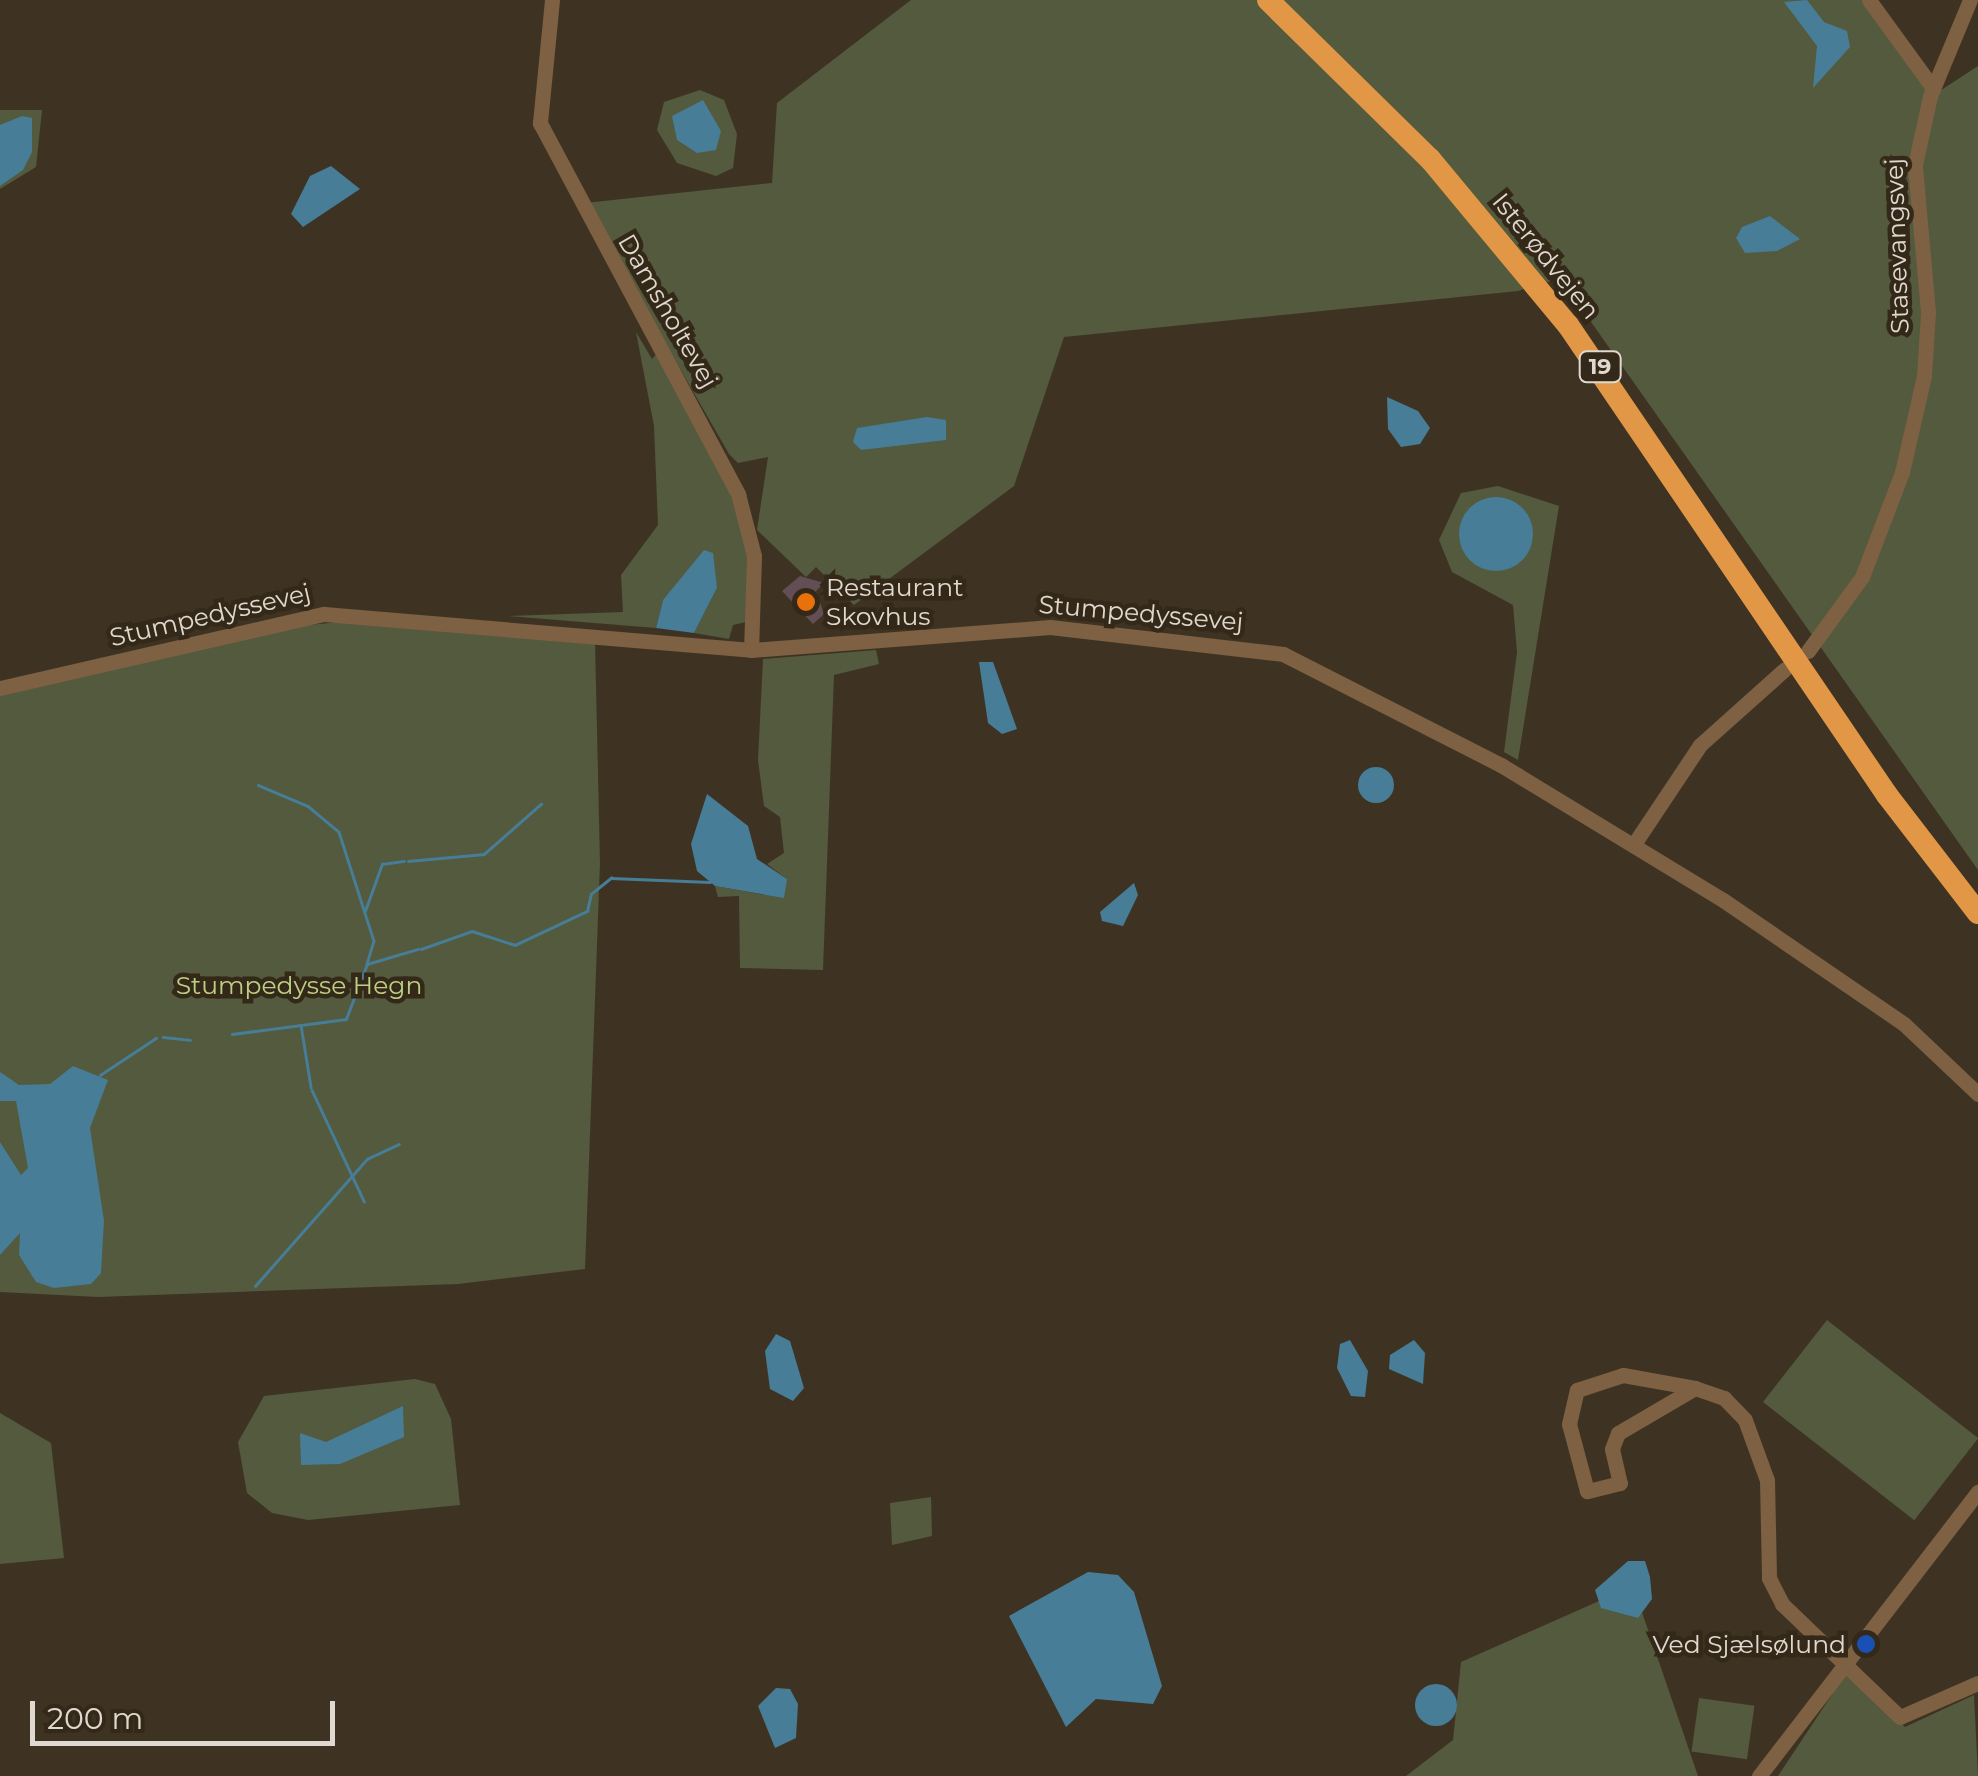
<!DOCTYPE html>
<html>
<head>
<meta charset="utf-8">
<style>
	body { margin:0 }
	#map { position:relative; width:1978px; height:1776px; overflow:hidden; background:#3e3323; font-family:Montserrat,sans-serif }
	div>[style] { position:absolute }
	.green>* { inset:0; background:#535a3d; transform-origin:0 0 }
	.water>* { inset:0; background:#477d97 }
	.round { border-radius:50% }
	.stream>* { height:2.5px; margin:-1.25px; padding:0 1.25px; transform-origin:1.25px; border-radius:1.25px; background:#477d97 }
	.building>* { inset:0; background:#644e55 }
	.minor>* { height:15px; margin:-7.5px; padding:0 7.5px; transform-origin:7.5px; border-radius:7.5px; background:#7e6042 }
	.highway>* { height:22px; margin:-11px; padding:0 11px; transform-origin:11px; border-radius:11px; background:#e19746 }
	.dots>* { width:28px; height:28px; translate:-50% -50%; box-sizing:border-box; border:5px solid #342919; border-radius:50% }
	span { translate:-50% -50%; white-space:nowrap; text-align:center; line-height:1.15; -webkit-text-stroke:9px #342919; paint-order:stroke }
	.shield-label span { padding:2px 8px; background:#342919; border:2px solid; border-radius:8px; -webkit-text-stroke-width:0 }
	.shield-label { font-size:22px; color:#e0d9cf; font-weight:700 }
	.street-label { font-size:25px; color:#e0d9cf }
	.poi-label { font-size:25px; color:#e0d9cf }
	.left { translate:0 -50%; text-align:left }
	.right { translate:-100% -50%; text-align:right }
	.park-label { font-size:25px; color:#bdcf84 }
	.scale { position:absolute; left:30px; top:1701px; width:305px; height:45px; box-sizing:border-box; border:5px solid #e0d9cf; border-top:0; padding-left:12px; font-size:30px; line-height:35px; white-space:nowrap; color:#e0d9cf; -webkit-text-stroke:8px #342919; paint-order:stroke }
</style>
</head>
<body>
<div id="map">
	<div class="green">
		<i style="clip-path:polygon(911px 0,1867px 0,1935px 94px,1978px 66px,1978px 870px,1560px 278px,1518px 291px,1064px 337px,1014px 486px,854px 605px,816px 567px,806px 577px,757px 530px,768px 457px,738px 463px,729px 454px,585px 203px,772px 183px,777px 103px)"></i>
		<i style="clip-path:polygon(700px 90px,724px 100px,737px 134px,733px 168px,716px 176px,677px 163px,657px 130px,664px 102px)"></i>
		<i style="clip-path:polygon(0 110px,42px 110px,36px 167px,0 189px)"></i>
		<i style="clip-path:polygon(636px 332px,652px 359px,657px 353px,729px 489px,749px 557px,746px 622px,733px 625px,729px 639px,694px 633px,717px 588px,663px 600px,656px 628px,508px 616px,623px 612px,621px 575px,658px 525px,654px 426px)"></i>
		<i style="clip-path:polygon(1498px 486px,1559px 506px,1518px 760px,1504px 752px,1517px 652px,1513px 605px,1452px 572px,1439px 540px,1461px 493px)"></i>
		<i style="clip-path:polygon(340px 622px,595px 642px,600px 863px,585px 1269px,458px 1284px,98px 1297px,0 1292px,0 694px,287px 627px)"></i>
		<i style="clip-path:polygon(876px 650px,879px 664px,834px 675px,823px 970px,740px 968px,739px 896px,718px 897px,715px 886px,766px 895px,787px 879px,767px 864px,784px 853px,780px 817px,764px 806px,758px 760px,763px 659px)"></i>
		<i style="left:1827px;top:1320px;width:192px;height:104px;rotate:38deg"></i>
		<i style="clip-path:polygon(415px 1379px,435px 1384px,451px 1419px,460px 1505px,308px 1520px,272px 1513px,247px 1493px,238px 1442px,264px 1396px)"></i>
		<i style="clip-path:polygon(0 1413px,51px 1443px,64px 1558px,0 1564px)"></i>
		<i style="clip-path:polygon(931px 1497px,932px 1536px,892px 1545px,890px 1503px)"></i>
		<i style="clip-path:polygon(1633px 1586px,1698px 1776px,1406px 1776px,1453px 1740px,1461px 1662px)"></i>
		<i style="clip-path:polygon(1847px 1672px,1905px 1727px,1974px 1695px,1978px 1776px,1778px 1776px)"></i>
		<i style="left:1699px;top:1698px;width:56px;height:54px;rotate:8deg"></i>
	</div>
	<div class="water">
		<i style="clip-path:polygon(1807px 0,1824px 22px,1847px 31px,1850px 47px,1813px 88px,1817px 46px,1784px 2px)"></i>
		<i style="clip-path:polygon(703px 100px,721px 131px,716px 150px,697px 153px,677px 140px,672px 116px)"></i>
		<i style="clip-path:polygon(22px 116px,32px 118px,32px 152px,23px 170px,0 186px,0 125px)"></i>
		<i style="clip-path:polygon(331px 166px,360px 189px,303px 227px,291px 214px,310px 176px)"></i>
		<i style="clip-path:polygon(1770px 216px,1800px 239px,1777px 251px,1745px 253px,1736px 238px,1742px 227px)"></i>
		<i style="clip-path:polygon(1387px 397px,1418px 411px,1430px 428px,1420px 444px,1401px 447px,1388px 429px)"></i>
		<i style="clip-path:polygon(927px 417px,946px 420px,946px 440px,861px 450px,853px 442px,857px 428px)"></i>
		<i class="round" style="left:1459px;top:497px;width:74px;height:74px"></i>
		<i style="clip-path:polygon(704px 550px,713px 553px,717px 588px,694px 633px,656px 628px,663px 600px)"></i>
		<i style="clip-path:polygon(979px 662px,993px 662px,1017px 729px,1002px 734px,988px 723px)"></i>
		<i class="round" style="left:1358px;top:767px;width:36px;height:36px"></i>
		<i style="clip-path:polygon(707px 794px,748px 826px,757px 859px,787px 879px,784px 898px,715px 886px,697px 871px,691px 844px)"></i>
		<i style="clip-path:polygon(1134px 883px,1138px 895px,1123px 926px,1102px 921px,1100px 912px)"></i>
		<i style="clip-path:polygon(73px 1066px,108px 1080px,90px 1128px,104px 1221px,101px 1273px,91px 1284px,54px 1288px,36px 1282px,19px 1255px,20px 1233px,0 1255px,0 1142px,21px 1175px,28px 1168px,16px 1101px,0 1101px,0 1072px,19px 1085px,50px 1084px)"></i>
		<i style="clip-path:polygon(776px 1334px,790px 1341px,804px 1388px,793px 1401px,770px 1389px,765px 1351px)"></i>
		<i style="clip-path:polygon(1350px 1340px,1368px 1371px,1365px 1397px,1351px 1396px,1337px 1368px,1340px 1344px)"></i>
		<i style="clip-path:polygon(1414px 1340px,1425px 1353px,1423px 1384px,1389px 1369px,1390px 1355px)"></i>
		<i style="clip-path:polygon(403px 1406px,404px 1437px,340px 1464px,301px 1465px,300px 1433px,326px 1442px)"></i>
		<i style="clip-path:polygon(1628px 1561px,1645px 1561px,1650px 1577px,1652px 1599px,1638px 1618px,1601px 1608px,1595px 1590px)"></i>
		<i style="clip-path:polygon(1088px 1572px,1118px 1575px,1134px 1592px,1162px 1686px,1153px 1704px,1096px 1699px,1066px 1727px,1009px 1616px)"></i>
		<i class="round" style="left:1415px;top:1684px;width:42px;height:42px"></i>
		<i style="clip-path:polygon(776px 1688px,790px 1689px,798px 1704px,796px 1738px,775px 1748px,758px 1706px)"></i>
	</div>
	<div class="stream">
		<i style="left:258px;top:785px;width:54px;rotate:22.8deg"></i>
		<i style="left:308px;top:806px;width:40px;rotate:40deg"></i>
		<i style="left:339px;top:832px;width:114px;rotate:72.2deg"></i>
		<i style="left:374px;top:941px;width:24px;rotate:107deg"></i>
		<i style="left:408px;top:861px;width:76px;rotate:-5.3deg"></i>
		<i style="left:484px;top:854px;width:76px;rotate:-41.3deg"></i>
		<i style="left:365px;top:911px;width:50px;rotate:-70.1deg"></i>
		<i style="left:382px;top:864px;width:22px;rotate:-8deg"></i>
		<i style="left:421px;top:949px;width:54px;rotate:-19.4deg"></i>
		<i style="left:472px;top:931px;width:45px;rotate:18deg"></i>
		<i style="left:515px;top:945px;width:80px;rotate:-25.3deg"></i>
		<i style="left:587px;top:911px;width:17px;rotate:-77deg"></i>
		<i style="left:591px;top:894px;width:26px;rotate:-39deg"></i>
		<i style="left:611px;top:878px;width:99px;rotate:2.3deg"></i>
		<i style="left:301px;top:1025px;width:63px;rotate:80.8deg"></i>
		<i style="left:232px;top:1034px;width:115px;rotate:-7.5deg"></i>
		<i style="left:346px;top:1019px;width:59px;rotate:-69.1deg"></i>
		<i style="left:367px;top:964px;width:53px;rotate:-16.4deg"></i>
		<i style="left:163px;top:1037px;width:27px;rotate:6deg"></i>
		<i style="left:100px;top:1075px;width:67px;rotate:-33.5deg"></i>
		<i style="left:312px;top:1090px;width:123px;rotate:64.9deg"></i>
		<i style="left:255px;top:1286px;width:169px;rotate:-48.6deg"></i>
		<i style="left:367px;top:1159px;width:35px;rotate:-25deg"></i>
	</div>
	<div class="building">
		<i style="clip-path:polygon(800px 576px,824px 583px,816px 591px,824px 614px,813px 624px,782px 591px)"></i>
	</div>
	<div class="minor">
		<i style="left:552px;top:0;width:124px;rotate:95.6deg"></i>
		<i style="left:540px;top:123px;width:421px;rotate:61.9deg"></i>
		<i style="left:738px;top:494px;width:64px;rotate:75.5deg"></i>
		<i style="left:754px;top:556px;width:94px;rotate:91.8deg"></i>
		<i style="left:1869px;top:0;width:109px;rotate:54deg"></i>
		<i style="left:1808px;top:651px;width:92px;rotate:-53.9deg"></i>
		<i style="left:1862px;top:577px;width:112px;rotate:-69.1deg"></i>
		<i style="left:1902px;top:472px;width:98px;rotate:-77.1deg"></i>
		<i style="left:1924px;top:376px;width:64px;rotate:-86.4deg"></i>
		<i style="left:1928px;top:312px;width:148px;rotate:-95.1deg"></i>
		<i style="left:1915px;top:165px;width:71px;rotate:-77.7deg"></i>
		<i style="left:1930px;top:96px;width:104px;rotate:-67.4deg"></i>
		<i style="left:0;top:688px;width:332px;rotate:-12.9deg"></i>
		<i style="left:324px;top:614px;width:429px;rotate:4.8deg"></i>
		<i style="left:751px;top:650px;width:300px;rotate:-4.4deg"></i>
		<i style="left:1050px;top:627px;width:235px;rotate:6.6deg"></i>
		<i style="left:1283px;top:654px;width:245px;rotate:27deg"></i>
		<i style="left:1501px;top:765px;width:260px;rotate:31.3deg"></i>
		<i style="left:1723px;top:900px;width:219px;rotate:34.4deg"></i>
		<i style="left:1904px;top:1024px;width:102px;rotate:43.4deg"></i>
		<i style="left:1634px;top:844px;width:119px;rotate:-56.3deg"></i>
		<i style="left:1700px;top:745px;width:114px;rotate:-41.8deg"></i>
		<i style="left:1695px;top:1388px;width:89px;rotate:149.7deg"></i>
		<i style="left:1618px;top:1433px;width:17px;rotate:111deg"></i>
		<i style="left:1612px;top:1449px;width:35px;rotate:77deg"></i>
		<i style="left:1620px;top:1483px;width:34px;rotate:166deg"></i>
		<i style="left:1587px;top:1491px;width:69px;rotate:-105deg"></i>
		<i style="left:1569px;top:1424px;width:35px;rotate:-77deg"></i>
		<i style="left:1577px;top:1390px;width:48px;rotate:-18.1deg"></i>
		<i style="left:1623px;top:1375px;width:73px;rotate:10.2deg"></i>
		<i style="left:1695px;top:1388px;width:31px;rotate:19deg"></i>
		<i style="left:1724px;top:1398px;width:30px;rotate:46deg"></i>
		<i style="left:1745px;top:1420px;width:64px;rotate:69.9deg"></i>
		<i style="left:1767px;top:1480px;width:98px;rotate:88.8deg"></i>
		<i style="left:1769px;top:1578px;width:29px;rotate:63deg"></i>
		<i style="left:1782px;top:1604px;width:163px;rotate:43.8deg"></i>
		<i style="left:1900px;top:1717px;width:85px;rotate:-23.6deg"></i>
		<i style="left:1759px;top:1776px;width:359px;rotate:-52.4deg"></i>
	</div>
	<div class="highway">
		<i style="left:1268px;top:0;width:227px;rotate:44.5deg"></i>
		<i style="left:1430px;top:159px;width:216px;rotate:50.3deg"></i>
		<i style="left:1568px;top:325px;width:568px;rotate:55.83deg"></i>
		<i style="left:1887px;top:795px;width:149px;rotate:52.4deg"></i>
	</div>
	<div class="dots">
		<i style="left:806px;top:602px;background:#e8710a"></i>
		<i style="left:1866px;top:1644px;background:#1a4fb4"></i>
	</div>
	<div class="shield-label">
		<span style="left:1600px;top:367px">19</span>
	</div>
	<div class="street-label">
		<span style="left:1897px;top:246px;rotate:-92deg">Stasevangsvej</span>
		<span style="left:1546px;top:256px;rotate:51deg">Isterødvejen</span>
		<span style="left:668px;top:311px;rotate:60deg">Damsholtevej</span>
		<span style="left:1141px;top:613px;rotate:5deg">Stumpedyssevej</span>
		<span style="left:210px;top:615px;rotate:-13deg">Stumpedyssevej</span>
	</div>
	<div class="poi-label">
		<span class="left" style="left:826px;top:602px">Restaurant<br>Skovhus</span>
		<span class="right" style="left:1846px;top:1644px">Ved Sjælsølund</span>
	</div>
	<div class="park-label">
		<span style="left:299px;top:985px">Stumpedysse Hegn</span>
	</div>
	<div class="scale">200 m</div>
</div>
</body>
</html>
